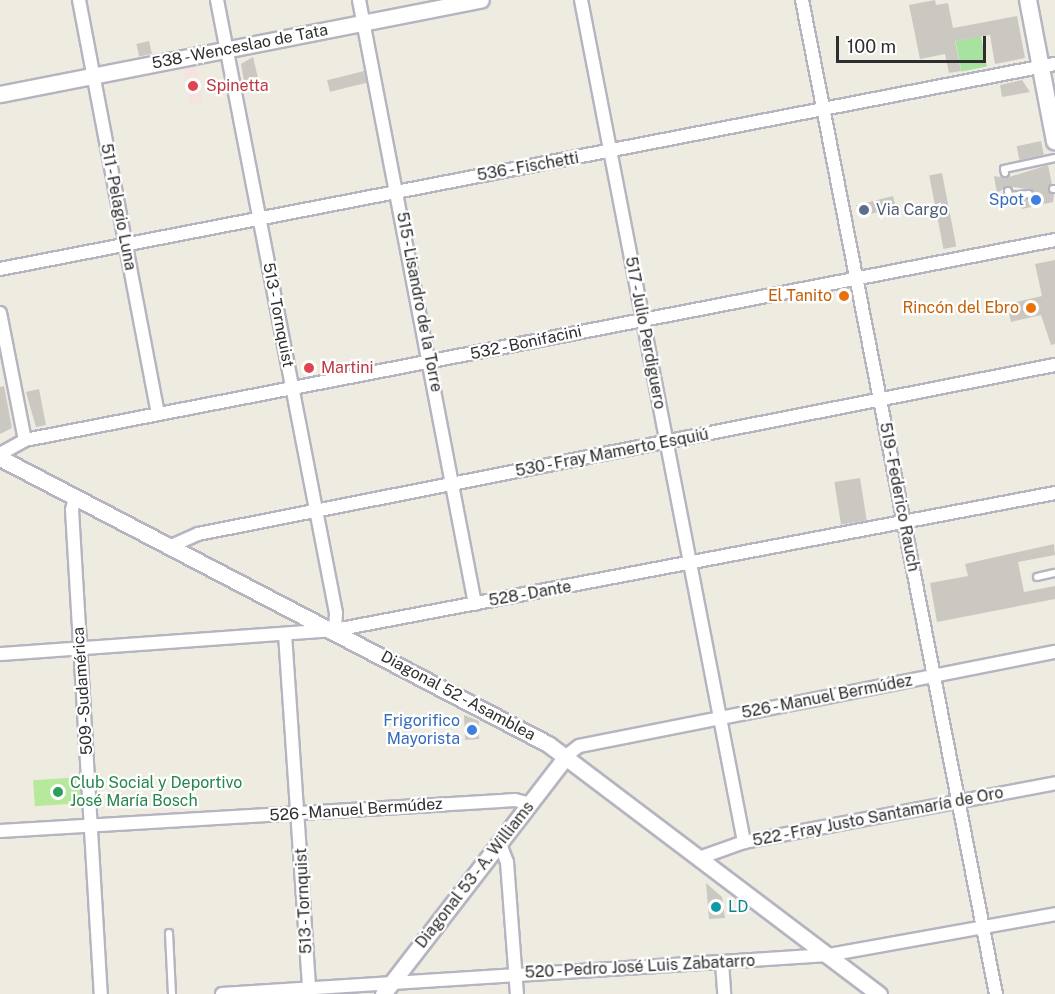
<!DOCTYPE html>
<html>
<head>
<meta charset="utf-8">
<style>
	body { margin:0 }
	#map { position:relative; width:1055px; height:994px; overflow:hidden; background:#eeece1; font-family:"Public Sans",sans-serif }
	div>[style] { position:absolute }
	.medical>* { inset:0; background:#f4e3df; transform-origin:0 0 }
	.green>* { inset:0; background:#a7e2a0; transform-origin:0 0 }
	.pitch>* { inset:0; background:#b6e99c; transform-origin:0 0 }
	.building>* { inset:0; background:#cac8c0; transform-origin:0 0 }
	.roads { filter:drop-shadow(2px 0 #b5b4c0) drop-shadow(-2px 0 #b5b4c0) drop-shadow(0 2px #b5b4c0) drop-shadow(0 -2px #b5b4c0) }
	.service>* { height:6px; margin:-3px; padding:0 3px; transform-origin:3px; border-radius:3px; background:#fff }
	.minor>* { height:12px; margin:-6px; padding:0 6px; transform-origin:6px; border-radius:6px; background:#fff }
	.tertiary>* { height:15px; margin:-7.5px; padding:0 7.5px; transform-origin:7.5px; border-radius:7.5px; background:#fff }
	.secondary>* { height:16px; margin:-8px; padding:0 8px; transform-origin:8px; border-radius:8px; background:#fff }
	.dots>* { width:16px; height:16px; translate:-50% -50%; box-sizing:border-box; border:3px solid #fff; border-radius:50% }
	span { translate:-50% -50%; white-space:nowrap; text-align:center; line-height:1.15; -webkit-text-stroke:4.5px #fff; paint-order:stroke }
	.street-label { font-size:16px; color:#2e2e2e }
	.health-label { font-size:16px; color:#be3a42 }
	.left { translate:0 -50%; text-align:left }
	.shop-label { font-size:16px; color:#366cbe }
	.right { translate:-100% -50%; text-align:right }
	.service-label { font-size:16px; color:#4e5e75 }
	.food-label { font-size:16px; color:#c56008 }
	.leisure-label { font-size:16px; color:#27864d }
	.culture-label { font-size:16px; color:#0d838f }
	.scale { position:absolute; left:836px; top:36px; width:150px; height:27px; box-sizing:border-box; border:3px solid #2e2e2e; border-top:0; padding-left:8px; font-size:18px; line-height:21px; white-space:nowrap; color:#2e2e2e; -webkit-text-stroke:4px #fff; paint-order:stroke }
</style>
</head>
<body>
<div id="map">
	<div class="medical">
		<i style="left:196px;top:67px;width:36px;height:13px;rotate:79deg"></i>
	</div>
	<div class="green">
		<i style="left:981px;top:36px;width:31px;height:26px;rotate:79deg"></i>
	</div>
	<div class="pitch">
		<i style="left:81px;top:777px;width:26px;height:48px;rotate:86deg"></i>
	</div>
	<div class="building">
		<i style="clip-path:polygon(935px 0,936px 5px,948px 3px,953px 28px,1017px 16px,1025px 58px,995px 64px,990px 35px,955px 41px,961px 71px,949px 73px,945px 54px,920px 59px,909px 5px)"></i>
		<i style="left:149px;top:41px;width:13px;height:13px;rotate:77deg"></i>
		<i style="clip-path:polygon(253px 57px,258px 78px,244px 81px,241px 64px)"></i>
		<i style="left:364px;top:71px;width:12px;height:38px;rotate:76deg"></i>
		<i style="clip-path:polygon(1022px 80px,1030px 92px,1002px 97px,1000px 85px)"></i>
		<i style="left:1041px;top:141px;width:14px;height:25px;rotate:78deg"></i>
		<i style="clip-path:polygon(1048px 165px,1052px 184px,1048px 190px,1054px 194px,1053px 202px,1022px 209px,1020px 200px,1032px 198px,1032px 190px,1008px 186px,997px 193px,994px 176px,1006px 178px)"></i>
		<i style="left:942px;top:173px;width:75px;height:13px;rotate:79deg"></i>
		<i style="left:893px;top:196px;width:12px;height:38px;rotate:76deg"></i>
		<i style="clip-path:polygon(1055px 260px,1055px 344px,1051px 345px,1041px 315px,1011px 322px,1007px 304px,1042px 296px,1035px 264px)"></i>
		<i style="clip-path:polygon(4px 386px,12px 428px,0 434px,0 387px)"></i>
		<i style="clip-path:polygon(39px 389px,46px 425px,36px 427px,26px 392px)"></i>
		<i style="left:860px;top:478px;width:43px;height:26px;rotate:81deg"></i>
		<i style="clip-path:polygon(1054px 544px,1055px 555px,1018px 562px,1024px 592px,1055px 586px,1055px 599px,937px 622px,930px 583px,968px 576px,965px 564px)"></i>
		<i style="clip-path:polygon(464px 715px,479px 721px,479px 739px,465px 740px)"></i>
		<i style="clip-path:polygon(706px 883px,722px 897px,725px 918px,709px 919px)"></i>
	</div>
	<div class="roads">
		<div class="service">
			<i style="left:1005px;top:173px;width:4px;rotate:-104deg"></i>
			<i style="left:1004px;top:169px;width:52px;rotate:-12.2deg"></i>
			<i style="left:1053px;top:189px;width:2px"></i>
			<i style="left:1008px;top:191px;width:5px;rotate:79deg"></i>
			<i style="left:1009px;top:196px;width:20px;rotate:-6deg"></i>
			<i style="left:1037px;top:577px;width:18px;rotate:-13deg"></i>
			<i style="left:169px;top:933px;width:61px;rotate:87.2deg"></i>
		</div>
		<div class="minor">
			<i style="left:79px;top:0;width:421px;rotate:79.2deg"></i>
			<i style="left:217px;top:0;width:624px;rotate:79.01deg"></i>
			<i style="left:336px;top:613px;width:17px;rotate:93deg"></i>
			<i style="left:359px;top:0;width:615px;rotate:79.13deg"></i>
			<i style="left:581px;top:0;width:858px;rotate:79.04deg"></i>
			<i style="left:802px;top:0;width:1013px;rotate:78.96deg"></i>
			<i style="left:0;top:269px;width:1075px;rotate:-11deg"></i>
			<i style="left:0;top:313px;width:129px;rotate:78.9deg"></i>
			<i style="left:0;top:454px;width:29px;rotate:-29deg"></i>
			<i style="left:25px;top:440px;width:1049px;rotate:-10.99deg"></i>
			<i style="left:75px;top:496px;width:14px;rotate:102deg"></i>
			<i style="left:72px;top:510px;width:485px;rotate:86.6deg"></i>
			<i style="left:171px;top:546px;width:30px;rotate:-24deg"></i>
			<i style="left:198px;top:534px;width:874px;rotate:-11.16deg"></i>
			<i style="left:285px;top:634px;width:356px;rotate:86.1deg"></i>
			<i style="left:0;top:654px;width:336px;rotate:-4.1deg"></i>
			<i style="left:335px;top:630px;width:733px;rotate:-10.77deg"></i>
			<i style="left:566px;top:756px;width:16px;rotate:-38deg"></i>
			<i style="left:579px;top:746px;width:485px;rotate:-11.2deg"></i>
			<i style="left:0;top:831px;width:516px;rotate:-3.44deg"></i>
			<i style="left:515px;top:800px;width:16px;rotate:14deg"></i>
			<i style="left:500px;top:844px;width:19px;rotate:69deg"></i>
			<i style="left:507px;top:862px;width:132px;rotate:85.7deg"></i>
			<i style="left:702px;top:857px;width:45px;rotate:-19.7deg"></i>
			<i style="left:744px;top:842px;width:317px;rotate:-10.7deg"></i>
			<i style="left:722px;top:962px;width:32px;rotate:86deg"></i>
			<i style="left:222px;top:994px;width:607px;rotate:-3.68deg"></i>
			<i style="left:828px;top:955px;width:231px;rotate:-10.2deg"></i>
		</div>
		<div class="tertiary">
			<i style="left:0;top:94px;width:490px;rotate:-11.1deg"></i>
			<i style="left:0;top:458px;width:618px;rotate:27.56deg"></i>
			<i style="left:548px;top:744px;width:415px;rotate:37.1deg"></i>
			<i style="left:383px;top:994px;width:300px;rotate:-52.4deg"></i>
		</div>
		<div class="secondary">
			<i style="left:1028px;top:0;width:144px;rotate:79.2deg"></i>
		</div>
	</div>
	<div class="dots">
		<i style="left:193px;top:86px;background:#e0444e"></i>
		<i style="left:1036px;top:200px;background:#3f7fe0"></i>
		<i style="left:864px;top:210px;background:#5c6f8a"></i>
		<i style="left:844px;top:296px;background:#e8710a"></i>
		<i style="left:1031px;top:308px;background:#e8710a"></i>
		<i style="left:309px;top:368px;background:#e0444e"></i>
		<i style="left:472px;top:730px;background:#3f7fe0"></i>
		<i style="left:58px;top:792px;background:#2e9e5b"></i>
		<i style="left:716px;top:907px;background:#0f9aa8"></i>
	</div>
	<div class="street-label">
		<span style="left:240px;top:47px;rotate:-11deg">538 - Wenceslao de Tata</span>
		<span style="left:528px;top:167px;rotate:-10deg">536 - Fischetti</span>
		<span style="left:118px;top:207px;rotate:79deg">511 - Pelagio Luna</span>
		<span style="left:419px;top:302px;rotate:79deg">515 - Lisandro de la Torre</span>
		<span style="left:278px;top:315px;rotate:79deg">513 - Tornquist</span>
		<span style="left:645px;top:333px;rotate:79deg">517 - Julio Perdiguero</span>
		<span style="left:526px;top:343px;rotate:-12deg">532 - Bonifacini</span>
		<span style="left:612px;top:453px;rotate:-11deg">530 - Fray Mamerto Esquiú</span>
		<span style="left:899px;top:497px;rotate:79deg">519 - Federico Rauch</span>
		<span style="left:530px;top:594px;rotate:-10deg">528 - Dante</span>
		<span style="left:83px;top:691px;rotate:-94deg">509 - Sudamérica</span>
		<span style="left:458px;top:696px;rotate:28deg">Diagonal 52 - Asamblea</span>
		<span style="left:827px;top:697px;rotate:-11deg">526 - Manuel Bermúdez</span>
		<span style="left:356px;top:810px;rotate:-4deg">526 - Manuel Bermúdez</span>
		<span style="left:878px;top:817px;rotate:-11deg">522 - Fray Justo Santamaría de Oro</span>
		<span style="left:475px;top:875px;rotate:-52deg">Diagonal 53 - A. Williams</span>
		<span style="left:304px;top:901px;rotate:-93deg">513 - Tornquist</span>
		<span style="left:640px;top:967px;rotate:-3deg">520 - Pedro José Luis Zabatarro</span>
	</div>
	<div class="health-label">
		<span class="left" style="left:206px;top:86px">Spinetta</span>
		<span class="left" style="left:321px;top:368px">Martini</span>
	</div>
	<div class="shop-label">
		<span class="right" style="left:1024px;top:200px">Spot</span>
		<span class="right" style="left:460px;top:730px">Frigorifico<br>Mayorista</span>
	</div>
	<div class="service-label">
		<span class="left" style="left:876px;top:210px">Via Cargo</span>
	</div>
	<div class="food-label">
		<span class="right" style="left:832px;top:296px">El Tanito</span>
		<span class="right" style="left:1019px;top:308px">Rincón del Ebro</span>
	</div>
	<div class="leisure-label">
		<span class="left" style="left:70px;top:792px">Club Social y Deportivo<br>José María Bosch</span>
	</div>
	<div class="culture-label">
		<span class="left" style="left:728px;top:907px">LD</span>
	</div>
	<div class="scale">100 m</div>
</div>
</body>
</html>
